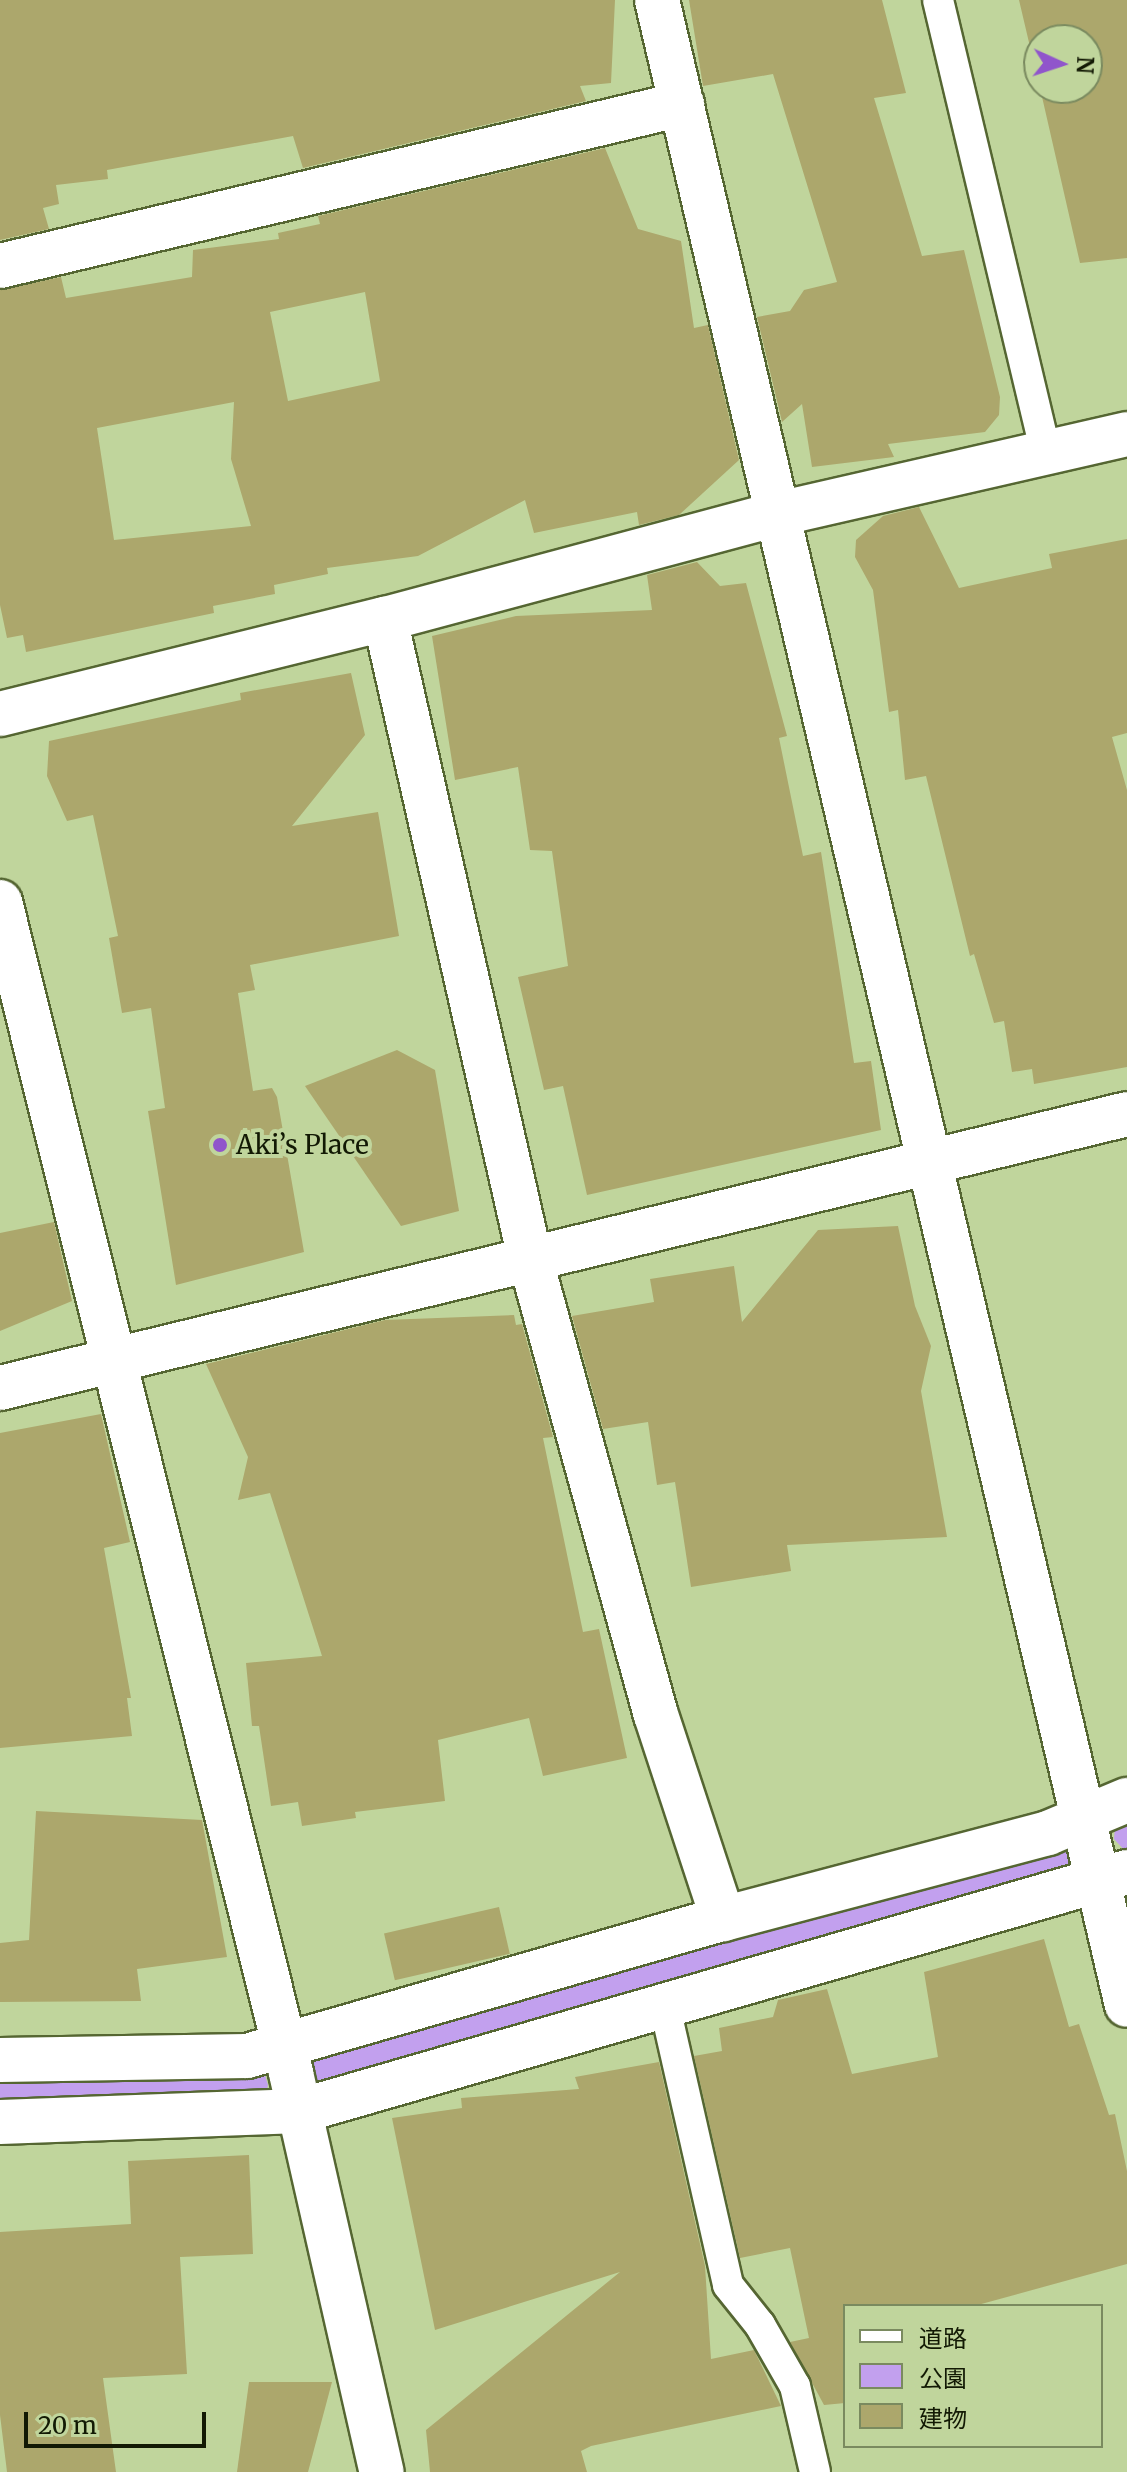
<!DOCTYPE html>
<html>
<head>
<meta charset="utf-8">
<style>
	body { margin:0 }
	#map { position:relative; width:1127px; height:2472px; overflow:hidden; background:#c0d59c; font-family:Merriweather,"Noto Sans JP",serif }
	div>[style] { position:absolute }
	.green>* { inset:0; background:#c2a0ee }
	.building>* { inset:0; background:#aca76c; transform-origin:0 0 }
	.roads { filter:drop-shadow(2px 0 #556632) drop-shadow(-2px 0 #556632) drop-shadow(0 2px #556632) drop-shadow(0 -2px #556632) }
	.lane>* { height:30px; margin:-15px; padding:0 15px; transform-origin:15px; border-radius:15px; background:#fff }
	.street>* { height:44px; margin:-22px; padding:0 22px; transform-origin:22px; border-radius:22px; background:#fff }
	.dots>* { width:22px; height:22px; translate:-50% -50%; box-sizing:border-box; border:4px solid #c0d59c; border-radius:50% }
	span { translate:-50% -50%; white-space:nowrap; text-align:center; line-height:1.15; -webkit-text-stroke:8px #c0d59c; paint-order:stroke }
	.poi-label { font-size:26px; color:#121904 }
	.left { translate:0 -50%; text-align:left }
	.legend { position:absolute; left:843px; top:2304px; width:260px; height:144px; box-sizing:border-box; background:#c0d59c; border:2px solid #7a8a5f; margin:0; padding:10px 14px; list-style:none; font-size:24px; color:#121904 }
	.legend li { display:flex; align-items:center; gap:16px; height:40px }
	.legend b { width:40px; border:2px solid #7a8a5f }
	.north { position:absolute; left:1023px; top:24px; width:80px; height:80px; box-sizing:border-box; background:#c0d59c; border:2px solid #7a8a5f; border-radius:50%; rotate:93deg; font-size:22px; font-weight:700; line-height:32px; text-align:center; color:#121904 }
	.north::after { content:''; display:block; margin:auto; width:28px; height:36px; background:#9055cb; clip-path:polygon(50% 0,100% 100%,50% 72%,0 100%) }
	.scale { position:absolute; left:24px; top:2412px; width:182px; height:36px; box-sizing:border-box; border:4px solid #121904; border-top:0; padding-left:10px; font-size:24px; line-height:28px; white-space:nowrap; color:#121904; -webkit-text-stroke:6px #c0d59c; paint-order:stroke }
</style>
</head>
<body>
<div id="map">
	<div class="green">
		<i style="clip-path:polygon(1127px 1817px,1127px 1853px,1114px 1839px,1115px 1827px)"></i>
		<i style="clip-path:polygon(1061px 1843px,1069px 1851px,1068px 1873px,319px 2086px,311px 2082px,310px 2053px)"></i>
		<i style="clip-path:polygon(0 2067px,264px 2072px,268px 2085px,265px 2097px,0 2111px)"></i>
	</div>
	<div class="building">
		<i style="clip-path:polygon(0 0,615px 0,611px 83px,580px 86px,586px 101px,303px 168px,293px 136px,107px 170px,108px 179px,56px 185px,59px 204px,43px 208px,49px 229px,0 240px)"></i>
		<i style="clip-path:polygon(689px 0,882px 0,906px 93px,874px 98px,922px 256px,964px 250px,1000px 397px,999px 415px,985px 432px,888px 444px,894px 457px,812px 467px,802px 404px,782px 422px,757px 317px,790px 311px,804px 290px,837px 282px,773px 74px,703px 86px)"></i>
		<i style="clip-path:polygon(1019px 0,1127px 0,1127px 258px,1080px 263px,1040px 88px,1087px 88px,1087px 40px,1039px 40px,1039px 85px)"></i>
		<i style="clip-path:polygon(evenodd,605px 148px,638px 229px,681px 241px,694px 328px,708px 325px,739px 460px,679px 515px,639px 525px,637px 512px,534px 533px,525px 500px,418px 556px,327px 568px,328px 574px,274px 585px,275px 594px,213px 606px,214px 613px,26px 652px,23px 635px,7px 638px,0 605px,0 290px,61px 277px,66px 298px,192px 277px,193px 250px,279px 239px,278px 233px,320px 224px,318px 216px,605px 148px,365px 292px,380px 381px,288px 401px,270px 312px,365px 292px,605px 148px,234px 402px,231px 459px,251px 526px,114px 540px,97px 428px,234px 402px)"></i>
		<i style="clip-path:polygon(919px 507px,959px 588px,1052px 568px,1049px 554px,1127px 539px,1127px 733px,1112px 737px,1127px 790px,1127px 1067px,1034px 1084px,1032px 1069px,1012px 1072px,1004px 1021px,994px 1023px,974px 954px,970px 956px,926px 776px,905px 780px,898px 710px,889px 712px,873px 590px,855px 557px,856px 540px,883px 516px)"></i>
		<i style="clip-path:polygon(697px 562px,720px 586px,746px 583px,787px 736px,779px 738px,803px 856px,821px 852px,854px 1063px,871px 1061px,881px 1130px,587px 1195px,563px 1086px,544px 1090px,518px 977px,568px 966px,552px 851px,530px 850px,518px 767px,455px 780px,432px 636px,516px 616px,652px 610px,647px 575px)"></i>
		<i style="clip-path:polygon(351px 673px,365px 735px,292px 826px,378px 812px,399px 936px,250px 965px,255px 990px,238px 993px,253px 1091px,272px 1088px,277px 1097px,304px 1252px,176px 1285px,148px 1111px,165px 1108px,151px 1008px,122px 1013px,109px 938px,118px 936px,93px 815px,67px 821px,47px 776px,49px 741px,241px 700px,240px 693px)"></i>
		<i style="clip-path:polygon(397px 1050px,435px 1070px,459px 1211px,401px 1226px,305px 1086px)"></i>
		<i style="clip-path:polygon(54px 1222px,72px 1301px,0 1331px,0 1233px)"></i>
		<i style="clip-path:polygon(898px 1226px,915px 1306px,931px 1346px,921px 1391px,947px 1537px,787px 1545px,791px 1571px,691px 1587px,675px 1482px,657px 1485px,648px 1422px,603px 1429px,572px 1316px,654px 1302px,650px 1279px,734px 1266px,742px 1322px,818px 1230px)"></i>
		<i style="clip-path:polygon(514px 1315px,516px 1325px,522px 1324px,553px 1437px,543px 1438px,583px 1632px,599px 1629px,627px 1758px,543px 1776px,529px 1718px,438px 1740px,445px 1801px,355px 1812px,356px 1818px,302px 1826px,298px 1802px,271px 1806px,259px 1726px,252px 1726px,246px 1663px,322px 1656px,270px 1493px,238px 1500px,248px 1457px,206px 1364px,385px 1320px)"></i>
		<i style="clip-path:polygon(101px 1414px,130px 1542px,104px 1548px,131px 1698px,127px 1698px,132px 1736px,0 1748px,0 1433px)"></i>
		<i style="clip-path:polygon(36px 1811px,202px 1820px,227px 1957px,137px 1969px,141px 2001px,0 2002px,0 1943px,29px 1940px)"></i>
		<i style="left:499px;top:1907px;width:48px;height:118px;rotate:77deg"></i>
		<i style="clip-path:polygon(1044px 1939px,1069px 2027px,1079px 2024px,1109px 2115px,1115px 2114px,1127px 2171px,1127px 2264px,974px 2306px,845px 2306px,845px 2403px,824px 2405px,790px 2342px,809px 2338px,790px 2248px,740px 2258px,694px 2056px,722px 2051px,719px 2028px,773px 2017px,778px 2000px,827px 1989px,852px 2074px,938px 2057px,924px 1972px)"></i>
		<i style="clip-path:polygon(659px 2062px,705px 2266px,711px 2359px,754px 2350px,781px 2406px,591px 2446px,581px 2451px,587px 2472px,430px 2472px,426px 2430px,620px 2272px,435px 2330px,392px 2118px,462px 2108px,461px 2098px,579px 2089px,575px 2077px)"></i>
		<i style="clip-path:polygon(249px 2155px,253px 2254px,180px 2257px,187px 2374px,103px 2378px,116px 2472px,7px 2472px,0 2415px,0 2232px,131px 2224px,128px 2161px)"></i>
		<i style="clip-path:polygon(249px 2382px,332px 2382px,308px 2472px,237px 2472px)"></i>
	</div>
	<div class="roads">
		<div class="lane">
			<i style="left:938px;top:0;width:468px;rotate:76.6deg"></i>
			<i style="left:664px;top:2003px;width:289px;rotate:77.2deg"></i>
			<i style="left:728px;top:2285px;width:51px;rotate:51.3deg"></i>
			<i style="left:760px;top:2325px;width:70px;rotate:60.2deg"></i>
			<i style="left:795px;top:2386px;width:88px;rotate:76.9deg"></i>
		</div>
		<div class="street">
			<i style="left:657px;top:0;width:2059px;rotate:76.81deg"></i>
			<i style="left:0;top:266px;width:701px;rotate:-13.36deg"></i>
			<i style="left:385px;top:619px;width:655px;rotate:77.22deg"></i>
			<i style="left:530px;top:1258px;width:474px;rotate:74.6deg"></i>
			<i style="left:656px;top:1715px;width:215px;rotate:71.8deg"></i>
			<i style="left:0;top:714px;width:397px;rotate:-13.9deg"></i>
			<i style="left:385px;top:619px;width:407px;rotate:-15deg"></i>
			<i style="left:778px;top:514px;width:358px;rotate:-12.9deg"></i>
			<i style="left:0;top:902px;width:1207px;rotate:76.04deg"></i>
			<i style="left:291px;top:2073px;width:409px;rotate:77.2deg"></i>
			<i style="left:0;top:1388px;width:1160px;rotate:-13.66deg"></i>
			<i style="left:0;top:2060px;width:247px;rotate:-0.9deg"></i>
			<i style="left:247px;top:2056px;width:495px;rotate:-16.1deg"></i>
			<i style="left:723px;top:1919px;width:336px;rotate:-14.8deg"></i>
			<i style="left:1048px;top:1833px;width:86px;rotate:-22.7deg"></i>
			<i style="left:0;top:2122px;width:300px;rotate:-2.1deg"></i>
			<i style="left:300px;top:2111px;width:861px;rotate:-16.12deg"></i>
		</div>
	</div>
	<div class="dots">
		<i style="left:220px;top:1145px;background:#9055cb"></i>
	</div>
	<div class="poi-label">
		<span class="left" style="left:236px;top:1145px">Aki’s Place</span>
	</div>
	<ul class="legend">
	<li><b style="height:10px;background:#fff"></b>道路</li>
	<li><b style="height:22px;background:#c2a0ee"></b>公園</li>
	<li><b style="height:22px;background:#aca76c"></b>建物</li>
	</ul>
	<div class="north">N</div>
	<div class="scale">20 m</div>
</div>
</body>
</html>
